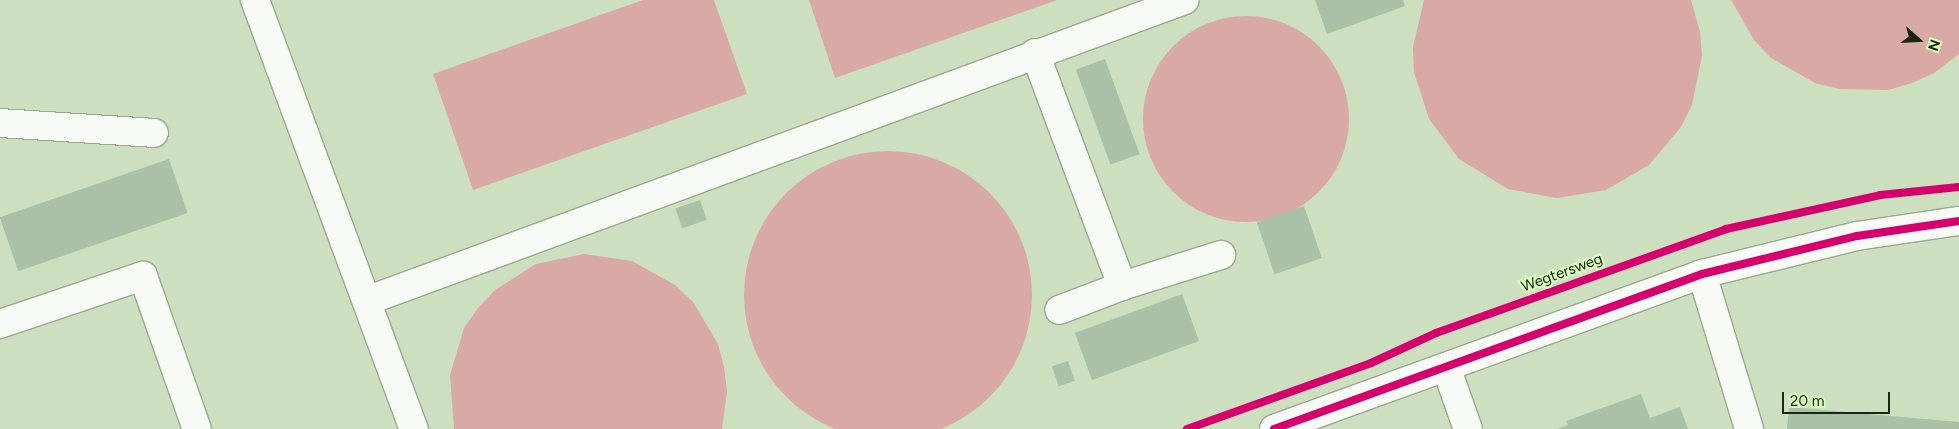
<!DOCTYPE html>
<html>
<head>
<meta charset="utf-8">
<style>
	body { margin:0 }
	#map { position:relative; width:1959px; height:429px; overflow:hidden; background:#ccdfbe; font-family:Figtree,sans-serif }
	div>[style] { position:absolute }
	.water>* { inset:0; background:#d9a9a6 }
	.round { border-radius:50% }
	.building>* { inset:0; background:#aac0a7; transform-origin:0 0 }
	.roads { filter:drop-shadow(1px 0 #9aa88f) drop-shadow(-1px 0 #9aa88f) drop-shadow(0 1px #9aa88f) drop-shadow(0 -1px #9aa88f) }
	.minor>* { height:28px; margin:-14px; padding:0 14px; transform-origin:14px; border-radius:14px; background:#f7faf5 }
	.cycleway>* { height:8px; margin:-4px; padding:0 4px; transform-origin:4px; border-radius:4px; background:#d6006c }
	span { translate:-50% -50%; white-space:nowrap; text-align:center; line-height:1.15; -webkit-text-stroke:4.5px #d8fabc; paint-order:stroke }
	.street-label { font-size:15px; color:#1a260f }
	.north { position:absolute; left:1894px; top:15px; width:50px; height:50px; -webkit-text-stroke:4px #d8fabc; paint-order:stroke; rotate:109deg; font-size:14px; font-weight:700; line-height:20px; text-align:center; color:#1a260f }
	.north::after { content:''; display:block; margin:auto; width:18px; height:22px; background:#1a260f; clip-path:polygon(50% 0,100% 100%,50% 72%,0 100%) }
	.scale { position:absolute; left:1782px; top:392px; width:108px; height:22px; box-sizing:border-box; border:2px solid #1a260f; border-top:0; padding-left:6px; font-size:15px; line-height:18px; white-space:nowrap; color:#1a260f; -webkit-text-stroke:4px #d8fabc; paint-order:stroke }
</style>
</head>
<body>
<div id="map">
	<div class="water">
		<i style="clip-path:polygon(643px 0,714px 0,747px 94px,473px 190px,433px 74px)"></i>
		<i style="clip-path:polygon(809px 0,1057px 0,835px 78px)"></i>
		<i style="clip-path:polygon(1424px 0,1691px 0,1700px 32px,1702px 56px,1692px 105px,1681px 127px,1649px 165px,1606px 190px,1557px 198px,1508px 189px,1459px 159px,1429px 119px,1414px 72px,1413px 47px)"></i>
		<i style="clip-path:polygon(1731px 0,1959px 0,1959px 54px,1934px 73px,1912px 83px,1888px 90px,1839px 89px,1815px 83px,1771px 58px,1754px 40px)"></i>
		<i class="round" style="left:1143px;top:16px;width:206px;height:206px"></i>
		<i class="round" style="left:744px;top:151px;width:288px;height:288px"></i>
		<i style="clip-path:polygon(584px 254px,632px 261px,675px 285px,693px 302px,718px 344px,724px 367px,727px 391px,722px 429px,454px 429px,450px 375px,464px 328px,478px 308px,495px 290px,536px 264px)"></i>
	</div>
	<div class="building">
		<i style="clip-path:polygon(1315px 0,1403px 0,1405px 6px,1327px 34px)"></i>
		<i style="left:1105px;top:59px;width:101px;height:31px;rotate:70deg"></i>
		<i style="left:169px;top:159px;width:57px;height:179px;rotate:71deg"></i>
		<i style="left:700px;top:200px;width:21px;height:26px;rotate:71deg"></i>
		<i style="left:1304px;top:206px;width:55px;height:50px;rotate:71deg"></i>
		<i style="left:1182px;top:294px;width:50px;height:114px;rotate:70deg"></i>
		<i style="left:1068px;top:361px;width:21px;height:17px;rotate:71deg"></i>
		<i style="clip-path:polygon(1641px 394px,1650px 418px,1680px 407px,1688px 429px,1557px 429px,1568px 425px,1566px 421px)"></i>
		<i style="clip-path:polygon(1789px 407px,1959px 422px,1959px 429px,1787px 429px)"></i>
	</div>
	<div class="roads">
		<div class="minor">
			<i style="left:255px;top:0;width:458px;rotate:69.7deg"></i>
			<i style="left:1035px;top:53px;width:249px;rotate:69.5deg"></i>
			<i style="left:1122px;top:286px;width:67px;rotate:159.1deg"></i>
			<i style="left:0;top:123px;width:154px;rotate:3.7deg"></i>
			<i style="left:1702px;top:274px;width:162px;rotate:73.1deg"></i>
			<i style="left:1122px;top:286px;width:104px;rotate:-17.4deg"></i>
			<i style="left:369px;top:300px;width:869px;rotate:-20.19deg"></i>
			<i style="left:0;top:324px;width:151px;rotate:-18.6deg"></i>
			<i style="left:143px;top:276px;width:162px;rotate:70.6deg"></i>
			<i style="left:1446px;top:367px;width:66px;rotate:70.5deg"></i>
			<i style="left:1274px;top:429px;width:455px;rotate:-19.9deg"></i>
			<i style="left:1702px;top:274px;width:160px;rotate:-13.8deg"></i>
			<i style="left:1857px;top:236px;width:103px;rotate:-8.4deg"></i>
		</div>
	</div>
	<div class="cycleway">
		<i style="left:1187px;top:429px;width:195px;rotate:-19.7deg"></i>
		<i style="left:1371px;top:363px;width:72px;rotate:-24.8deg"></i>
		<i style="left:1436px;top:333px;width:308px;rotate:-19.7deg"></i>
		<i style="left:1726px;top:229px;width:158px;rotate:-12.4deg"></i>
		<i style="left:1880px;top:195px;width:79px;rotate:-5.8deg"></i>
		<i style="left:1274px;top:429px;width:455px;rotate:-19.9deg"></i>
		<i style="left:1702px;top:274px;width:160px;rotate:-13.8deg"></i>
		<i style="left:1857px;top:236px;width:103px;rotate:-8.4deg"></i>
	</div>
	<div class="street-label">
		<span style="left:1562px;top:273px;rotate:-20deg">Wegtersweg</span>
	</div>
	<div class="north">N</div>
	<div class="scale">20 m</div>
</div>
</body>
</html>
